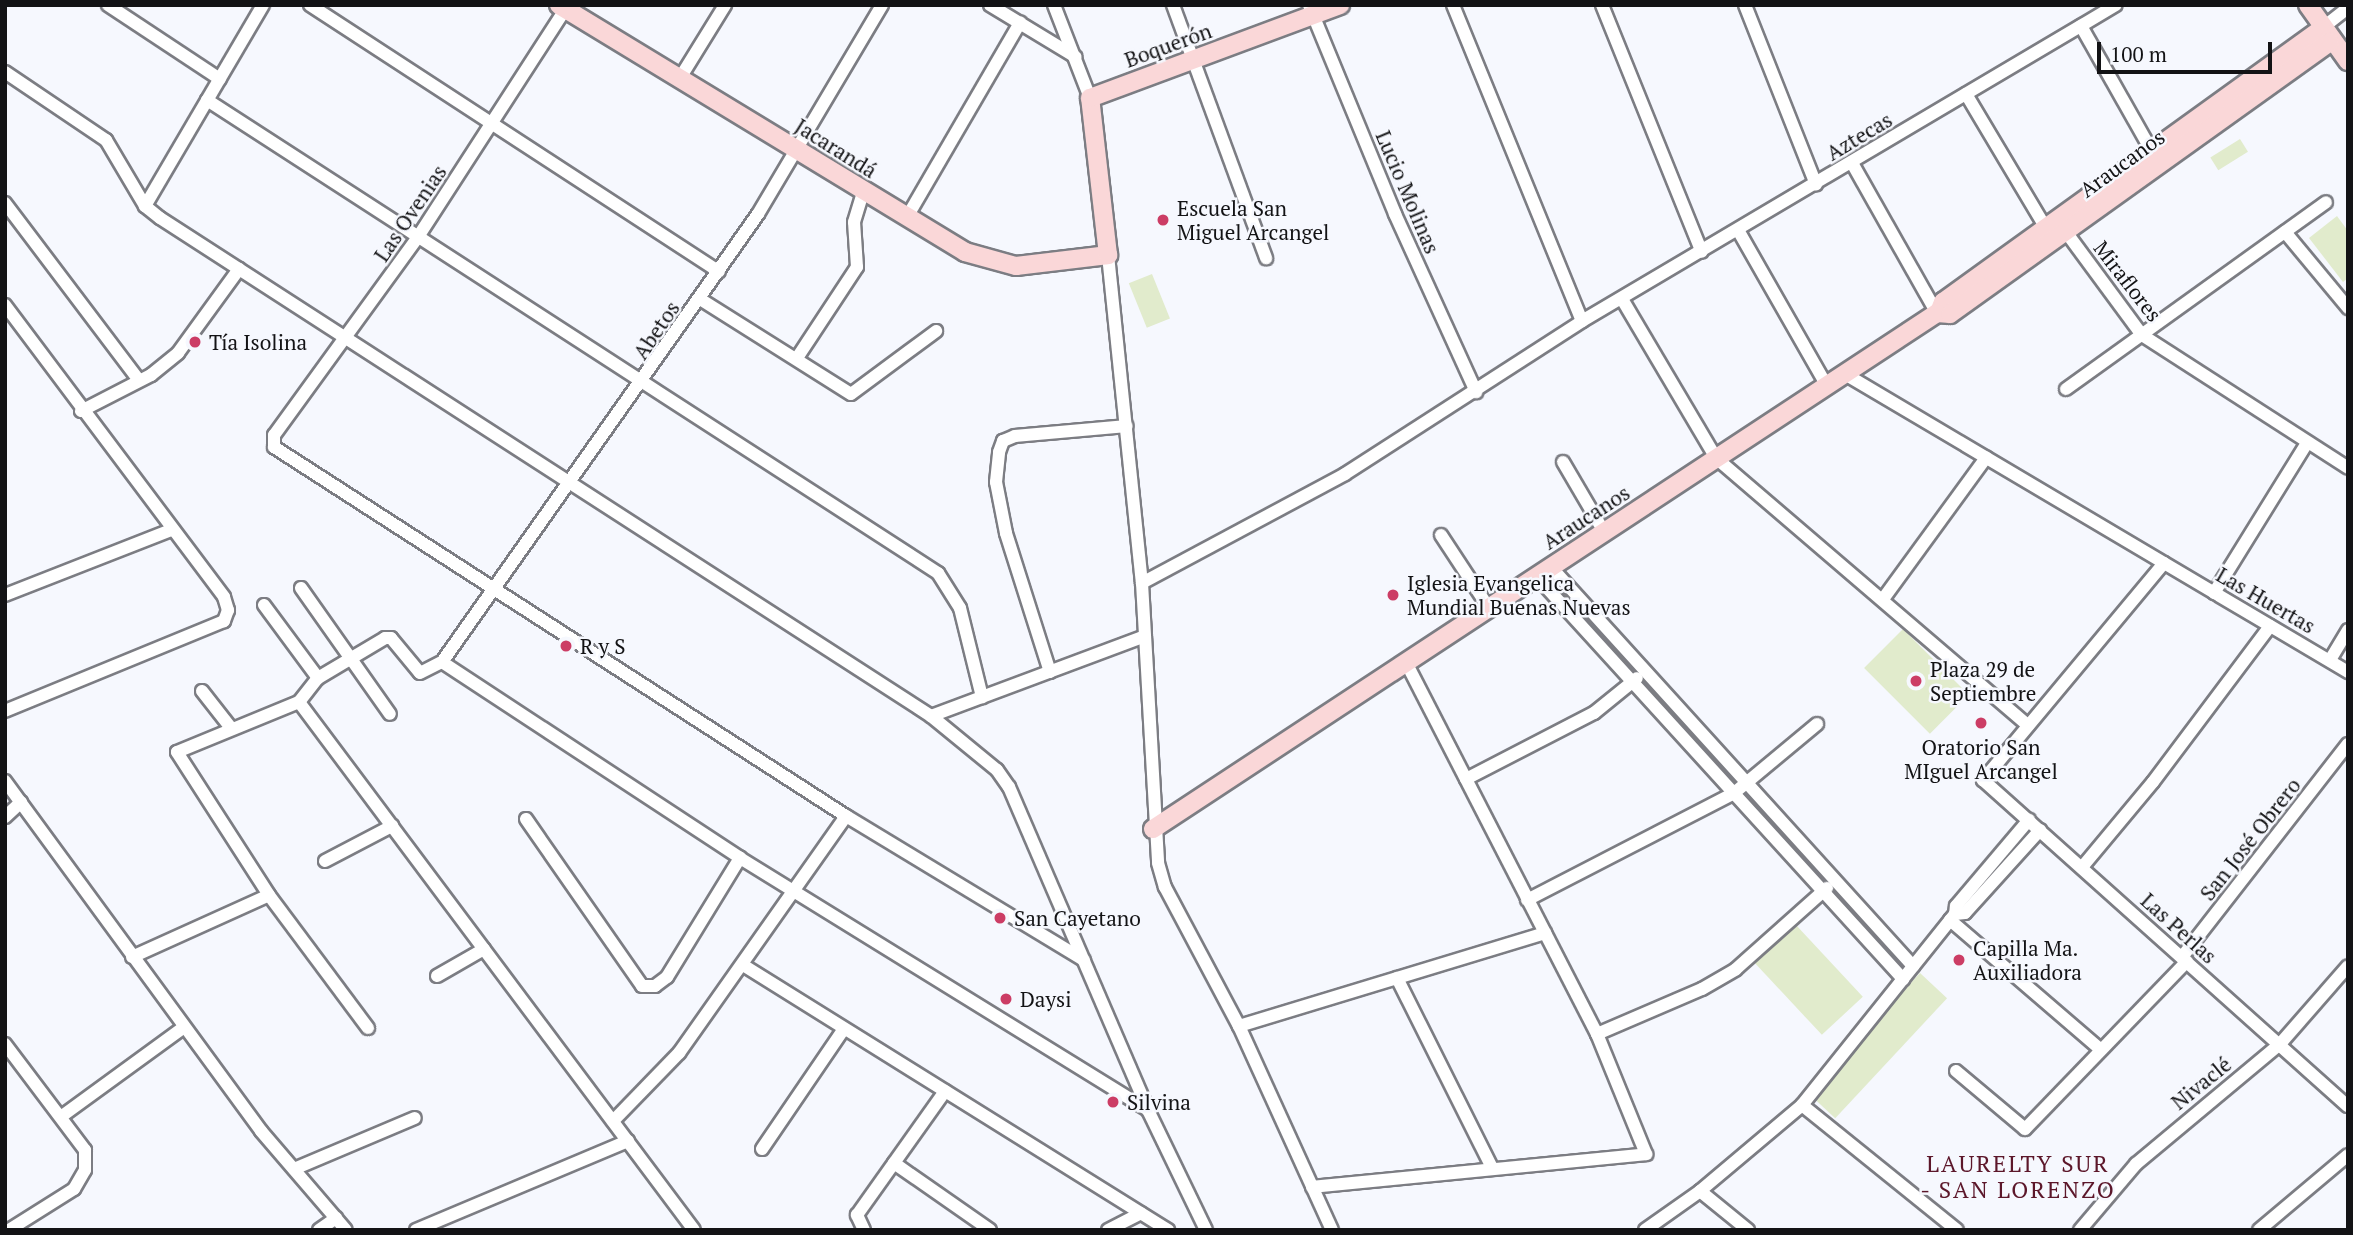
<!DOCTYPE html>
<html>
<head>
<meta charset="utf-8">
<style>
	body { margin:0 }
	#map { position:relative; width:2353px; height:1235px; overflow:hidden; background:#f6f8fe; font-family:"PT Serif",serif }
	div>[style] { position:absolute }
	.green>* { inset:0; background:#e1ebcc; transform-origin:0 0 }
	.roads { filter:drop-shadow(2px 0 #7c7d83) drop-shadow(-2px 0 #7c7d83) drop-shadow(0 2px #7c7d83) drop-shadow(0 -2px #7c7d83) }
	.street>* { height:12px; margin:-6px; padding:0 6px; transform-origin:6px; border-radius:6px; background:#fff }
	.secondary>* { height:18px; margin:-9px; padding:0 9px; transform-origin:9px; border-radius:9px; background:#fad7d8 }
	.dots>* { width:19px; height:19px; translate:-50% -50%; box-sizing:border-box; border:4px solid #f6f8fe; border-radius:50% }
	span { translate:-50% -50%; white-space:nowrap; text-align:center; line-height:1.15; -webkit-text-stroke:5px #f6f8fe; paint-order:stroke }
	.street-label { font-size:21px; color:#131315 }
	.poi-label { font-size:21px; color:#131315 }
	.left { translate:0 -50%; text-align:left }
	.neighbourhood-label { font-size:23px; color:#5c172a; letter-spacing:2px }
	.frame { position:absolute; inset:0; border:7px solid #131315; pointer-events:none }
	.scale { position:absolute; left:2097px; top:42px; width:175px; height:32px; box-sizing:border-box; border:4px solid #131315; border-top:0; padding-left:9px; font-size:21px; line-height:24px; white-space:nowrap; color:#131315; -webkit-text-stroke:5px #f6f8fe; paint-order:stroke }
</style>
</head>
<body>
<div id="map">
	<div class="green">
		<i style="left:2240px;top:139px;width:15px;height:35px;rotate:58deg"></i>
		<i style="clip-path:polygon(2337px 216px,2348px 231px,2348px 278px,2343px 282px,2309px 238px)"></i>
		<i style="left:1152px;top:274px;width:48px;height:25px;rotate:68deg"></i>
		<i style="clip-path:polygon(1554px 583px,1633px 668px,1633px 670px,1554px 584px)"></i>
		<i style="left:1903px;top:629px;width:93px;height:55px;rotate:45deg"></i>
		<i style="clip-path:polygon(1649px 685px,1734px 779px,1734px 781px,1647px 687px)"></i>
		<i style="clip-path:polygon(1751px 801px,1822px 876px,1821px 878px,1820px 878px)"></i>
		<i style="clip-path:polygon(1835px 893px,1837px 893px,1896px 959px,1894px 960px)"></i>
		<i style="left:1796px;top:925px;width:98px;height:56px;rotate:47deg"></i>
		<i style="left:1920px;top:973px;width:37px;height:164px;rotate:43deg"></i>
	</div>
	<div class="roads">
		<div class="street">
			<i style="left:108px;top:5px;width:134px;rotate:33.5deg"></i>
			<i style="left:310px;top:5px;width:488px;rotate:33.1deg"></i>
			<i style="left:568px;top:5px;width:276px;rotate:122.9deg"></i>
			<i style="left:418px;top:237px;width:245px;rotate:126deg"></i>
			<i style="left:274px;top:435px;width:12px;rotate:90deg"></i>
			<i style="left:274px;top:447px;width:681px;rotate:32.83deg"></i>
			<i style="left:846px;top:816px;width:278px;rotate:31.2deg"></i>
			<i style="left:990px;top:5px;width:100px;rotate:31.2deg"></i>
			<i style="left:1054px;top:5px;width:100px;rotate:68.8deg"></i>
			<i style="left:1173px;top:5px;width:270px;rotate:69.8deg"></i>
			<i style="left:1309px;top:5px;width:226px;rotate:67.6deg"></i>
			<i style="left:1395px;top:214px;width:196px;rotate:65.5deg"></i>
			<i style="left:1453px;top:5px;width:341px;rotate:67.8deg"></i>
			<i style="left:1602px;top:5px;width:266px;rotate:68deg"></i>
			<i style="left:1745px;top:5px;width:193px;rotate:68.4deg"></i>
			<i style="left:2081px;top:26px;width:150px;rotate:60.5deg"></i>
			<i style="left:2321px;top:29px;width:34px;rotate:-38deg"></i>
			<i style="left:5px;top:72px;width:122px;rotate:34deg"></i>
			<i style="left:106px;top:140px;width:77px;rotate:59.4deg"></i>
			<i style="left:145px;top:206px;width:19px;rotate:39deg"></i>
			<i style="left:160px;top:218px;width:918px;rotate:32.86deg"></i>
			<i style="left:931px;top:716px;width:85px;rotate:39.3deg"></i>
			<i style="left:997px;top:770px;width:21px;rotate:55deg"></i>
			<i style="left:1009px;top:787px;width:352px;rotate:66.7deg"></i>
			<i style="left:1148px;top:1110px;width:133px;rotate:64.2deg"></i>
			<i style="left:680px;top:78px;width:86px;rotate:-58.3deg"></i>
			<i style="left:1966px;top:94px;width:156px;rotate:59.2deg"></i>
			<i style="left:2046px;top:228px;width:20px;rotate:11deg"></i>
			<i style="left:2066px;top:232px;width:128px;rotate:53.6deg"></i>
			<i style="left:2142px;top:335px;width:245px;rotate:32.8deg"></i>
			<i style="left:207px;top:100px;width:871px;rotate:32.91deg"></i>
			<i style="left:938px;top:573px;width:41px;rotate:57.8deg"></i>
			<i style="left:960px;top:608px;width:92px;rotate:76.1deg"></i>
			<i style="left:1852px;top:163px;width:172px;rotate:60.5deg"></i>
			<i style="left:5px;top:203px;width:221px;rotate:52.9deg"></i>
			<i style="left:145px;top:206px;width:233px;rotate:-59.6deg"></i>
			<i style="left:907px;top:217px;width:225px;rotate:-59.8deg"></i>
			<i style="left:1738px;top:230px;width:180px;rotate:60.3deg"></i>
			<i style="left:2285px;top:232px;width:99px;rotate:50.3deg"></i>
			<i style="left:1108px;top:255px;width:330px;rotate:84.1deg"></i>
			<i style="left:1142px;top:583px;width:280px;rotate:86.7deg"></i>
			<i style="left:1158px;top:863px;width:25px;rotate:74deg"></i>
			<i style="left:1165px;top:887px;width:157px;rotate:62deg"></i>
			<i style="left:1239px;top:1026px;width:224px;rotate:65.5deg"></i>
			<i style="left:700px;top:299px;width:178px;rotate:32.2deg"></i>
			<i style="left:851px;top:394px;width:106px;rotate:-36.5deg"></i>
			<i style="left:1622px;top:299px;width:185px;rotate:59.4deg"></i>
			<i style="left:1716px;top:458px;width:411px;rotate:40.6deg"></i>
			<i style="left:5px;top:305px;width:365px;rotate:53.1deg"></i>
			<i style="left:224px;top:597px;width:14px;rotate:73deg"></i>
			<i style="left:228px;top:610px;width:12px;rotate:110deg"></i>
			<i style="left:224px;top:621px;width:237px;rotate:157.7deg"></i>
			<i style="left:797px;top:358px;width:109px;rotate:-56.6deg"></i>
			<i style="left:857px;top:267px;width:45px;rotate:-93.8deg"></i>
			<i style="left:854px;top:222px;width:31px;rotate:-73deg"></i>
			<i style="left:1845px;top:374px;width:585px;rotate:30.64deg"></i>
			<i style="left:2066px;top:389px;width:320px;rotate:-35.7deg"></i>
			<i style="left:81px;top:411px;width:79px;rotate:-27.2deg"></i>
			<i style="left:151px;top:375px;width:35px;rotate:-39deg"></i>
			<i style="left:178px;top:353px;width:104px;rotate:-54deg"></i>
			<i style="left:1563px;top:462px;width:81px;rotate:59.6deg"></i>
			<i style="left:1441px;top:535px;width:87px;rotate:56.7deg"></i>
			<i style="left:2164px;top:563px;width:283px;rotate:129.8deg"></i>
			<i style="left:1983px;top:780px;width:489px;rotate:41.8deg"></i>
			<i style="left:1551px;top:567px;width:539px;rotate:47.78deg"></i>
			<i style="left:1537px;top:577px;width:544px;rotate:47.68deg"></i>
			<i style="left:1142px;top:583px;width:230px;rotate:-28.2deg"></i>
			<i style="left:1345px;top:474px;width:282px;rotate:-32.8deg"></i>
			<i style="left:1582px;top:321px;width:620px;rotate:-30.62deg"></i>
			<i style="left:301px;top:588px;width:154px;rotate:54.8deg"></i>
			<i style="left:2214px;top:593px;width:176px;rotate:-58.2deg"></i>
			<i style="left:5px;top:595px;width:178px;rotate:-21.4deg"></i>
			<i style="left:1883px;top:599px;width:175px;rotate:-53.9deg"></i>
			<i style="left:264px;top:605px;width:91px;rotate:53.5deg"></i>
			<i style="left:2330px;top:660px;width:35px;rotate:-59deg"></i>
			<i style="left:442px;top:662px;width:357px;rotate:33.3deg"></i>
			<i style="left:740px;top:858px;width:480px;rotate:31.7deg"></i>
			<i style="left:1050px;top:672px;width:146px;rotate:-107.6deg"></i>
			<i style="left:1006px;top:533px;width:52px;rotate:-101.1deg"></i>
			<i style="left:996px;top:482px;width:30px;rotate:-84deg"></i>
			<i style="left:999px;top:452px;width:12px;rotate:-70deg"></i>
			<i style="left:1003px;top:441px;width:13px;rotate:-23deg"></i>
			<i style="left:1015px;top:436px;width:112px;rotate:-5.1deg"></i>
			<i style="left:202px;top:691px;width:47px;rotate:51.9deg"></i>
			<i style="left:299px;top:702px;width:659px;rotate:53.2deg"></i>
			<i style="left:931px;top:716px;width:228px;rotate:-20.5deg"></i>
			<i style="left:1466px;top:779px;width:144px;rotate:-27.3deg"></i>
			<i style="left:1594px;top:713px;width:55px;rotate:-39.1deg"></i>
			<i style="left:5px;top:781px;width:434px;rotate:53.8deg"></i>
			<i style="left:261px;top:1131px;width:130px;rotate:49.4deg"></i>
			<i style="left:5px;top:817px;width:22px;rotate:-43deg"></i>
			<i style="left:526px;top:819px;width:203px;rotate:55.2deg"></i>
			<i style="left:642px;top:986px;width:13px"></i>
			<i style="left:655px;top:986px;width:15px;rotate:-37deg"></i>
			<i style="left:667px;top:977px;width:140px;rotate:-58.5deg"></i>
			<i style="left:325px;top:861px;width:76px;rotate:-27.6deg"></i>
			<i style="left:2083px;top:866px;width:109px;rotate:-50.2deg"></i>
			<i style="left:2153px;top:782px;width:195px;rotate:-53.1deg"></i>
			<i style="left:1527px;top:900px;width:233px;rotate:-27.3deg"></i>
			<i style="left:1734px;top:793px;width:108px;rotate:-39.7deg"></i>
			<i style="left:1955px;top:914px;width:10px;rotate:-6deg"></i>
			<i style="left:1965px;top:913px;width:112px;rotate:-47.9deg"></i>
			<i style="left:1950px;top:920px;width:199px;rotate:40.7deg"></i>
			<i style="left:132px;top:957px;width:150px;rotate:-24.3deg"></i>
			<i style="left:2182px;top:957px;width:270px;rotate:-52.1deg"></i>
			<i style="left:743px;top:965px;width:501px;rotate:31.94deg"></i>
			<i style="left:437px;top:976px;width:54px;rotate:-29.9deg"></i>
			<i style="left:1397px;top:978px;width:212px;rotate:63.4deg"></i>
			<i style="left:1239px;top:1026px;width:320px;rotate:-16.9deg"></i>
			<i style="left:368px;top:1028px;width:166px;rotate:-126.7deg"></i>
			<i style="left:269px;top:895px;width:170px;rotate:-122.8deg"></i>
			<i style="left:177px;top:752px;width:132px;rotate:-22.3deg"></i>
			<i style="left:299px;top:702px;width:31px;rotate:-52deg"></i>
			<i style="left:318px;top:678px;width:78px;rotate:-30.8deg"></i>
			<i style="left:385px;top:638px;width:6px"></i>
			<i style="left:391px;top:638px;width:45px;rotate:50.4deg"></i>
			<i style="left:420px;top:673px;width:25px;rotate:-27deg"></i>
			<i style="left:442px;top:662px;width:548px;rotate:-54.8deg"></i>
			<i style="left:758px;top:214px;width:243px;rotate:-59.3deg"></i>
			<i style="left:1597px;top:1034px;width:114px;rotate:-23.2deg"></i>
			<i style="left:1702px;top:989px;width:39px;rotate:-30deg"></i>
			<i style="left:1736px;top:969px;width:122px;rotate:-41.7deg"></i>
			<i style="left:5px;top:1044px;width:133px;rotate:53deg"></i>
			<i style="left:85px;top:1150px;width:20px;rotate:90deg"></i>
			<i style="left:85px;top:1170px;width:22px;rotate:120deg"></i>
			<i style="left:74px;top:1189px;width:77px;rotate:147.8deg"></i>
			<i style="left:1956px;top:1071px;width:90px;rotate:40deg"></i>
			<i style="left:2025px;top:1129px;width:233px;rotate:-46deg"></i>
			<i style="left:1802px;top:1105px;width:199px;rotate:38.9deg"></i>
			<i style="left:62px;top:1116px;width:151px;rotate:-36.1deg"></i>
			<i style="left:613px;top:1121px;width:95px;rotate:-45.9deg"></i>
			<i style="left:679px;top:1053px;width:290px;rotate:-54.8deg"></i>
			<i style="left:762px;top:1149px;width:145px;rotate:-55.7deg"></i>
			<i style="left:894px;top:1163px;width:117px;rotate:34.9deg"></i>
			<i style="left:294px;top:1169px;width:131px;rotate:-22.9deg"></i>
			<i style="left:1312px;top:1187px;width:336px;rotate:-5.6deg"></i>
			<i style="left:1646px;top:1154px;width:130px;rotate:-112.2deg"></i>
			<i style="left:1597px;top:1034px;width:417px;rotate:-117.2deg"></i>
			<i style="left:1700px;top:1191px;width:62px;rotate:39.1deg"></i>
			<i style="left:319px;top:1230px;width:21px;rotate:-35deg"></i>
			<i style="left:416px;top:1230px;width:230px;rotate:-22.8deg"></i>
			<i style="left:864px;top:1230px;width:17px;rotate:-115deg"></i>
			<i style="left:857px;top:1215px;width:152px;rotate:-54.6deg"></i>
			<i style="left:1108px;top:1230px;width:37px;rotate:-27deg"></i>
			<i style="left:1645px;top:1230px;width:67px;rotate:-35.3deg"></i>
			<i style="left:1700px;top:1191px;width:133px;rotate:-40.1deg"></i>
			<i style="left:1802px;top:1105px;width:245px;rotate:-51.3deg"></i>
			<i style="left:1955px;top:914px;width:8px;rotate:-83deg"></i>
			<i style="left:1956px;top:906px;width:113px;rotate:-49.7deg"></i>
			<i style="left:2080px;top:1230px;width:87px;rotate:-49.7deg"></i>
			<i style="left:2136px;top:1164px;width:187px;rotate:-39.8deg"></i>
			<i style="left:2280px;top:1044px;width:103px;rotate:-48.9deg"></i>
			<i style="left:2259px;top:1230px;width:116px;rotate:-40.1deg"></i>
		</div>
		<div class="secondary">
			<i style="left:559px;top:5px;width:475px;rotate:31.3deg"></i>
			<i style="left:965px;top:252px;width:53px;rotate:15.4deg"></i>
			<i style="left:1016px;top:266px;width:93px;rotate:-6.8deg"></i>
			<i style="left:1108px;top:255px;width:158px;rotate:-96.5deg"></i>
			<i style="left:1090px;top:98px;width:267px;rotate:-20.4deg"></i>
			<i style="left:2308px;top:5px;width:69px;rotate:54.5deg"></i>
			<i style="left:1939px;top:312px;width:11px;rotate:-68deg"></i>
			<i style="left:1943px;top:302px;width:466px;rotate:-35.8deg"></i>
			<i style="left:1153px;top:829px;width:939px;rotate:-33.35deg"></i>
			<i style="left:1937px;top:313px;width:13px;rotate:4deg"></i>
			<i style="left:1950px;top:314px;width:467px;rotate:-35.6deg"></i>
		</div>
	</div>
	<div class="dots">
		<i style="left:1163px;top:220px;background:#cc3d65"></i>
		<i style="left:195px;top:342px;background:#cc3d65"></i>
		<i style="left:1393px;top:595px;background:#cc3d65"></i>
		<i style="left:566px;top:646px;background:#cc3d65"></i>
		<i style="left:1916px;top:681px;background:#cc3d65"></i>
		<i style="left:1981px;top:723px;background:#cc3d65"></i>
		<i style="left:1000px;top:918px;background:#cc3d65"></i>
		<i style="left:1959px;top:960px;background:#cc3d65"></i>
		<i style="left:1006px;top:999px;background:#cc3d65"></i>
		<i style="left:1113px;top:1102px;background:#cc3d65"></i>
	</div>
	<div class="street-label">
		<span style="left:1168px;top:45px;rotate:-20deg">Boquerón</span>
		<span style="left:1859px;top:136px;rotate:-31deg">Aztecas</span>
		<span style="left:836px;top:148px;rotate:32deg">Jacarandá</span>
		<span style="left:2122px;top:163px;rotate:-36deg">Araucanos</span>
		<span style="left:1408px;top:192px;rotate:67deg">Lucio Molinas</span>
		<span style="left:410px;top:213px;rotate:-56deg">Las Ovenias</span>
		<span style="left:2128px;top:281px;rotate:52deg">Miraflores</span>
		<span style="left:656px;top:330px;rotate:-56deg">Abetos</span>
		<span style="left:1586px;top:517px;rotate:-33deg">Araucanos</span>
		<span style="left:2266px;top:600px;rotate:30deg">Las Huertas</span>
		<span style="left:2250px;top:839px;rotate:-52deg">San José Obrero</span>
		<span style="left:2179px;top:928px;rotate:42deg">Las Perlas</span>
		<span style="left:2201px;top:1083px;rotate:-39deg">Nivaclé</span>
	</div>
	<div class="poi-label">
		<span class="left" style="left:1177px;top:220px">Escuela San<br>Miguel Arcangel</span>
		<span class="left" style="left:209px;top:342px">Tía Isolina</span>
		<span class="left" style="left:1407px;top:595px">Iglesia Evangelica<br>Mundial Buenas Nuevas</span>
		<span class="left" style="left:580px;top:646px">R y S</span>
		<span class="left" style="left:1930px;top:681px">Plaza 29 de<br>Septiembre</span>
		<span style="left:1981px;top:759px">Oratorio San<br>MIguel Arcangel</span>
		<span class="left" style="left:1014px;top:918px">San Cayetano</span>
		<span class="left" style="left:1973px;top:960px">Capilla Ma.<br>Auxiliadora</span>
		<span class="left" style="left:1020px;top:999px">Daysi</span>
		<span class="left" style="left:1127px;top:1102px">Silvina</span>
	</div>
	<div class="neighbourhood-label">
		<span style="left:2018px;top:1177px">LAURELTY SUR<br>- SAN LORENZO</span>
	</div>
	<div class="frame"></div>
	<div class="scale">100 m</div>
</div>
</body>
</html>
